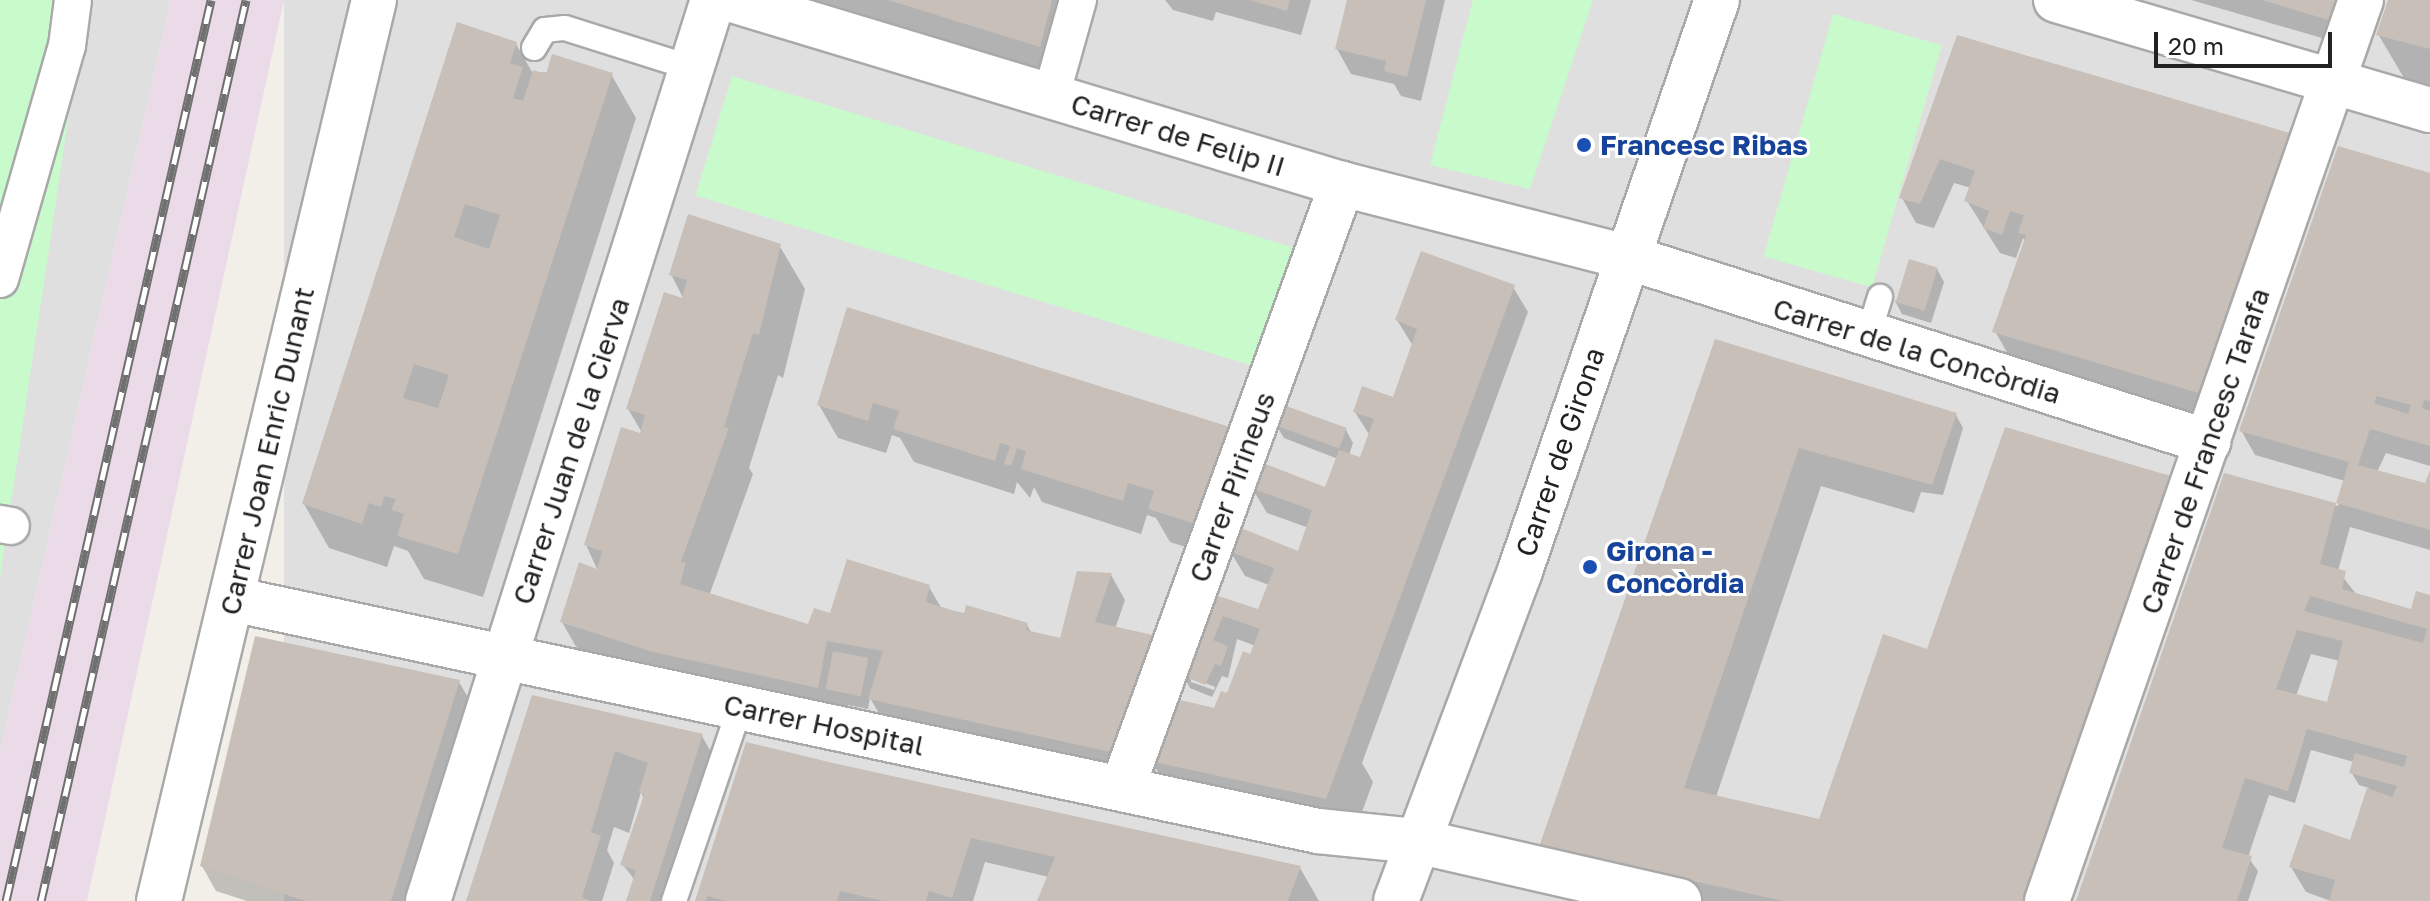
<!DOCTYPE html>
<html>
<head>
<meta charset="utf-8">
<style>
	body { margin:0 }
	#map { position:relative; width:2430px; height:901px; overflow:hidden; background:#f2efe9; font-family:"Golos Text",sans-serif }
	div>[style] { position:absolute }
	.residential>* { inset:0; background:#e0dfdf; transform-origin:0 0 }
	.industrial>* { inset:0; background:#ebdbe8 }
	.park>* { inset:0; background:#c8facc; transform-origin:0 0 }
	.shadow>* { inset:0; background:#0003 }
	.building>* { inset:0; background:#c7bfb8; transform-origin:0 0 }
	.roads { filter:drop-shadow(2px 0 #a9a9a9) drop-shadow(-2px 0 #a9a9a9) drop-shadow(0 2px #a9a9a9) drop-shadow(0 -2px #a9a9a9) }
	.service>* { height:24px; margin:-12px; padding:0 12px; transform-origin:12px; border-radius:12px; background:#fff }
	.pedestrian>* { height:36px; margin:-18px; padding:0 18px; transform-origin:18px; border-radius:18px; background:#fff }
	.minor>* { height:44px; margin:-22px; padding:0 22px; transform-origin:22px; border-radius:22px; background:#fff }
	.tertiary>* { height:44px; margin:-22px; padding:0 22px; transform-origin:22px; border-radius:22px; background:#fff }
	.rail>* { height:9px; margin-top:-4.5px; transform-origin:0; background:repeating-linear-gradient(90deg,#fff 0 18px,#707070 0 36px); box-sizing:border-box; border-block:2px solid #707070 }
	.dots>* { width:22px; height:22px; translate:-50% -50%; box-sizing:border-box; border:4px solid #fff; border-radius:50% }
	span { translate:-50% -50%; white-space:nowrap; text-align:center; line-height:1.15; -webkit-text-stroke:6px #fff; paint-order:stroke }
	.street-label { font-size:28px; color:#222 }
	.transit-label { font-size:28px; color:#164399; font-weight:700 }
	.left { translate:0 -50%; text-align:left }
	.scale { position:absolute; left:2154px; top:32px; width:178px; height:36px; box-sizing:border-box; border:4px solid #222; border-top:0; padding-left:10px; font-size:24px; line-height:28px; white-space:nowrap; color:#222; -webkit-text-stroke:6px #fff; paint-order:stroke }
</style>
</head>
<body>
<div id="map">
	<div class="residential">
		<i style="clip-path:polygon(0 0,171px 0,0 752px)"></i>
		<i style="left:284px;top:0;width:2146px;height:922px"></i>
	</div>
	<div class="industrial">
		<i style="clip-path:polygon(171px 0,284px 0,87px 901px,0 901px,0 752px)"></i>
	</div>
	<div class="park">
		<i style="clip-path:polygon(0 0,86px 0,0 577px)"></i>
		<i style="clip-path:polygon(1473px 0,1593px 0,1530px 189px,1430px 165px)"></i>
		<i style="left:1833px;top:14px;width:113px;height:252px;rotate:16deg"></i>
		<i style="left:732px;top:76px;width:594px;height:125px;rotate:17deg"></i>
	</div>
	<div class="shadow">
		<i style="clip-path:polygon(763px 0,1089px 0,1064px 89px)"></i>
		<i style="clip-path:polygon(1165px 0,1311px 0,1301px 35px,1216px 12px,1213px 21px,1173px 10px)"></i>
		<i style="clip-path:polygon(1349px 0,1445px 0,1421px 101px,1401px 96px,1394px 84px,1351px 74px,1337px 49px)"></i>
		<i style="clip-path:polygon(2191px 0,2362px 0,2346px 45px)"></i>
		<i style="clip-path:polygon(2390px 0,2430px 0,2430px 85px,2404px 78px,2378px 34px)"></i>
		<i style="clip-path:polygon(1958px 38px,2292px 135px,2221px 427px,2014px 365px,1995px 331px,2026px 243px,2023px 238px,2016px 258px,2000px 253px,1967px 201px,1971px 188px,1954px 183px,1934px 228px,1916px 223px,1902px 198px)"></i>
		<i style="clip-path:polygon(516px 44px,532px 72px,611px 74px,636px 118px,483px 597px,424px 579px,408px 551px,394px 546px,387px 567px,329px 548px,304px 504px)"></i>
		<i style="clip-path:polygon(evenodd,2430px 175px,2430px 466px,2386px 453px,2377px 472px,2427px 485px,2430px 474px,2430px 550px,2350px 527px,2338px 571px,2357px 595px,2412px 611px,2430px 598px,2430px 901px,2331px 901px,2306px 892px,2291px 867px,2351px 842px,2369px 788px,2359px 785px,2351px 772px,2354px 762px,2311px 750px,2295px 803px,2269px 795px,2248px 857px,2258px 871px,2248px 901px,2078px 901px,2225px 475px,2338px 506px,2345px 481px,2255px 455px,2241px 430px,2430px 175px,2311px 654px,2340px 661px,2328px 704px,2296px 696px,2311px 654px)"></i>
		<i style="clip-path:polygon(evenodd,779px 245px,805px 289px,783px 378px,778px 375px,749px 468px,753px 474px,709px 596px,810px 627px,929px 587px,942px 609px,1027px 625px,1032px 634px,1061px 640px,1079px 573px,1111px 575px,1125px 600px,1115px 629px,1174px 701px,1216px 710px,1256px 646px,1237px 639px,1228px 678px,1222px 676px,1212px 697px,1190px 688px,1183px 675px,1213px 596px,1259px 612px,1269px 585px,1245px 576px,1230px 551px,1300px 554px,1309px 528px,1267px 513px,1252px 488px,1326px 490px,1338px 459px,1284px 438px,1276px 425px,1346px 430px,1353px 443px,1349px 455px,1361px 460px,1370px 436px,1355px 412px,1394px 400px,1413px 346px,1397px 320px,1513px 287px,1528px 312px,1362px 763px,1373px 782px,1351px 842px,1166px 786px,1152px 762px,1140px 796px,885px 724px,870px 698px,868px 709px,848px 705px,843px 731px,587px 666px,562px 622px,598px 571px,586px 545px,644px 436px,628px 409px,684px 300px,671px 274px,779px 245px,1191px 677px,1215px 687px,1214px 690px,1191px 682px,1191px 677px)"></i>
		<i style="clip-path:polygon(1937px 269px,1944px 282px,1931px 323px,1902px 314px,1895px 301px)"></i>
		<i style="clip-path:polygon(848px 310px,1228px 429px,1248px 463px,1218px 557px,1170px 542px,1156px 518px,1147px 515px,1141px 534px,1042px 502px,1034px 487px,1030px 498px,1017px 482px,1014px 494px,914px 462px,900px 438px,892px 435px,886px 453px,838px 438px,819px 405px)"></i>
		<i style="clip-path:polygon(1717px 342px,1956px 415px,1963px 428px,1943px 495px,1921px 492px,1914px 513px,1821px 486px,1716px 797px,1821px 821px,2062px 901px,1635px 901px,1564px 885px)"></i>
		<i style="clip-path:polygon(459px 682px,484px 725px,413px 901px,247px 901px,216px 891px,202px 866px)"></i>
		<i style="clip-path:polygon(533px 698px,702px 736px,727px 780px,714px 822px,689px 812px,660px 901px,628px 901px,635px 880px,622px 864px,644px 799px,641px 792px,629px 833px,614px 827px,607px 850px,614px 863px,602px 901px,467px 901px)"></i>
		<i style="clip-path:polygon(748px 745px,1300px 868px,1319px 901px,1039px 901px,1049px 877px,985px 862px,973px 901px,697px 901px)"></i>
	</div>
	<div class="building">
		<i style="clip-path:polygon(888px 0,1052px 0,1040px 47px)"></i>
		<i style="clip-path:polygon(1249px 0,1290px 0,1287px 11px)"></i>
		<i style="clip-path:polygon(1347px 0,1426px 0,1407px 77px,1384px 71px,1386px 61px,1335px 49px)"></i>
		<i style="clip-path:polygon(2262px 0,2339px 0,2332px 21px)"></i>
		<i style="clip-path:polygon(2388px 0,2430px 0,2430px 49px,2376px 35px)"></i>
		<i style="clip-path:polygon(evenodd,457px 22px,517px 42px,510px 63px,523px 67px,513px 98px,523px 101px,533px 70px,546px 74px,552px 54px,613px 73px,458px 554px,397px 536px,404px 514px,391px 510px,396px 499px,385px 496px,381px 507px,369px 503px,362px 524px,302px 504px,457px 22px,465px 204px,500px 215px,489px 249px,454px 237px,465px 204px,457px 22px,414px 364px,449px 375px,438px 408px,403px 398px,414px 364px)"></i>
		<i style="clip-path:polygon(1957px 35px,2293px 134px,2202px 394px,1992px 332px,2026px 235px,2018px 233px,2024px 215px,2010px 211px,2002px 235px,1983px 228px,1989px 211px,1964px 201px,1975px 171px,1940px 159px,1920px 204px,1899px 198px)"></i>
		<i style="clip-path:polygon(evenodd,2338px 146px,2430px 173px,2430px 401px,2424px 400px,2422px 408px,2430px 411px,2430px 446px,2370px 429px,2358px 465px,2425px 483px,2430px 470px,2430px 530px,2336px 503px,2349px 462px,2239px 431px,2338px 146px,2377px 396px,2411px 405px,2408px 414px,2374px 403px,2377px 396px)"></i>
		<i style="clip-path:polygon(688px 214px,781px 244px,759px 335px,753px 333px,724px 427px,729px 428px,681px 562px,686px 563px,680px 584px,808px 624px,814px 608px,830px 613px,847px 559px,930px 585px,926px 602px,964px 614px,966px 605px,1028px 623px,1026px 630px,1060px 638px,1077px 571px,1112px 573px,1095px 622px,1157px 636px,1115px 753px,868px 699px,883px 651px,827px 641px,818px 688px,653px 652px,560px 622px,579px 562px,597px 569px,602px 551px,584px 545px,621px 427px,640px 433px,645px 415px,626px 409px,664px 292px,682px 298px,687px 280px,669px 275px)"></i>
		<i style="clip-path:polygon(1421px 251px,1515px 285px,1326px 799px,1149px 761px,1172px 698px,1214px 708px,1221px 691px,1227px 693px,1243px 651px,1250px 654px,1260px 629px,1223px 616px,1213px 640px,1228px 646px,1221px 666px,1215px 664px,1205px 685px,1181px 675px,1212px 594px,1258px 609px,1274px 568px,1228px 551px,1236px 526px,1298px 551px,1312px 510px,1250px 488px,1260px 462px,1325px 487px,1339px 450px,1360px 457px,1374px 419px,1353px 412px,1362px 386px,1393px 397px,1417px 329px,1395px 320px)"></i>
		<i style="left:1909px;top:259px;width:30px;height:45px;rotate:17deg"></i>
		<i style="clip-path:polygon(847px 307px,1230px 427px,1199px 525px,1148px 509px,1154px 491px,1128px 483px,1123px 501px,1021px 469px,1026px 451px,1017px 448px,1011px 466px,1004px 464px,1010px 446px,1000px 443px,995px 461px,893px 429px,899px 411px,873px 403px,868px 421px,817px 405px)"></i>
		<i style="clip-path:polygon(1715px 339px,1957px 413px,1932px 485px,1799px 448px,1684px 788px,1819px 819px,1883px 634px,1927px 649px,2005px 427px,2174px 477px,2027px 901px,1783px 901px,1539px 847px)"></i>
		<i style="left:1281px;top:404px;width:70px;height:22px;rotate:20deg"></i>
		<i style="clip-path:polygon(evenodd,2224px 473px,2336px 503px,2320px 564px,2346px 571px,2342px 589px,2411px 609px,2416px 591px,2430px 595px,2430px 901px,2329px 901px,2335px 880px,2289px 867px,2304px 824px,2350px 840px,2367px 788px,2392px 797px,2397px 786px,2349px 773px,2355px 753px,2404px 767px,2407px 756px,2307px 729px,2288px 791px,2245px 778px,2222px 848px,2252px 856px,2237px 901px,2076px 901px,2224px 473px,2310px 596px,2427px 629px,2423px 643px,2304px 611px,2310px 596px,2224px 473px,2297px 630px,2343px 641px,2327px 702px,2276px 689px,2297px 630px)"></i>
		<i style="clip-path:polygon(255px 636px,460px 680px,391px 901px,305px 901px,200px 866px)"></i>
		<i style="left:833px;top:651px;width:36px;height:39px;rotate:11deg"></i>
		<i style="clip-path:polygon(532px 695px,703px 734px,650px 901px,626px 901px,636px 870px,620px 865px,641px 804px,644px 794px,639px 792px,648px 763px,615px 751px,591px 832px,601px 836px,582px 897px,591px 901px,466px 901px)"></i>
		<i style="clip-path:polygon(746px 742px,833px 763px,1301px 866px,1288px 901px,1037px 901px,1055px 857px,971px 838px,952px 898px,929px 891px,926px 901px,883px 901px,840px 891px,837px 901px,725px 901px,708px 896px,706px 901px,695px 901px)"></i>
	</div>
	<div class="roads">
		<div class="service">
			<i style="left:534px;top:48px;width:21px;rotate:-59deg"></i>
			<i style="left:545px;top:30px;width:20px;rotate:-6deg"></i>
			<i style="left:565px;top:28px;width:133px;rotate:17.5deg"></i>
			<i style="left:1868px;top:336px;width:41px;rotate:-72.9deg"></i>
			<i style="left:674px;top:901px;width:205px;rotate:-71.2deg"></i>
		</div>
		<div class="pedestrian">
			<i style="left:1051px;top:96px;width:100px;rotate:-74.3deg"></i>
			<i style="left:0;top:279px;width:242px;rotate:-74deg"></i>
			<i style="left:67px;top:46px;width:46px;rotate:-82.6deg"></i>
			<i style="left:0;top:524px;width:11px;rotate:10deg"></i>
		</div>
		<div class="minor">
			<i style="left:732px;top:0;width:637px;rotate:16.79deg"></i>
			<i style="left:1342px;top:184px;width:294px;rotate:14.4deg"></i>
			<i style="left:1627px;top:257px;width:610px;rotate:17.66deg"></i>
			<i style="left:232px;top:599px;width:1111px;rotate:12.06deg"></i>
			<i style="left:1318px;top:831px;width:100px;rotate:5.8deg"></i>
			<i style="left:1417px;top:841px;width:269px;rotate:12.9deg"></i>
			<i style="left:1122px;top:789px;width:644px;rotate:-70.02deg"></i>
			<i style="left:159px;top:901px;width:926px;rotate:-76.58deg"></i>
			<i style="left:428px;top:901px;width:945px;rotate:-72.45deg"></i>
			<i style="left:2047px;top:901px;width:954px;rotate:-70.79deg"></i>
		</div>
		<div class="tertiary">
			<i style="left:2056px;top:0;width:390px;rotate:16.4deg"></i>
			<i style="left:1396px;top:901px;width:353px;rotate:-69.4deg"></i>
			<i style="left:1520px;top:571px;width:604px;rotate:-70.97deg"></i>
		</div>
	</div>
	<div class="rail">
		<i style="left:6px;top:901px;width:924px;rotate:-77.18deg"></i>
		<i style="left:41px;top:901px;width:924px;rotate:-77.18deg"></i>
	</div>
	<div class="dots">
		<i style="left:1584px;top:145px;background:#1a4fb4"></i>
		<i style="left:1590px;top:567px;background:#1a4fb4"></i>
	</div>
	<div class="street-label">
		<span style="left:1178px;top:135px;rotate:17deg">Carrer de Felip II</span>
		<span style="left:1917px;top:351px;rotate:17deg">Carrer de la Concòrdia</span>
		<span style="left:267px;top:451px;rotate:-77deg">Carrer Joan Enric Dunant</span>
		<span style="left:571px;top:451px;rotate:-72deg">Carrer Juan de la Cierva</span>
		<span style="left:2205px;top:451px;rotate:-71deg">Carrer de Francesc Tarafa</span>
		<span style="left:1560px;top:452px;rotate:-71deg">Carrer de Girona</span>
		<span style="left:1232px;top:487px;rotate:-70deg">Carrer Pirineus</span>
		<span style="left:824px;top:725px;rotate:12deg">Carrer Hospital</span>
	</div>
	<div class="transit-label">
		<span class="left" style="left:1600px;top:145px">Francesc Ribas</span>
		<span class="left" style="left:1606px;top:567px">Girona -<br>Concòrdia</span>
	</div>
	<div class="scale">20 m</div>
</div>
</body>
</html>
